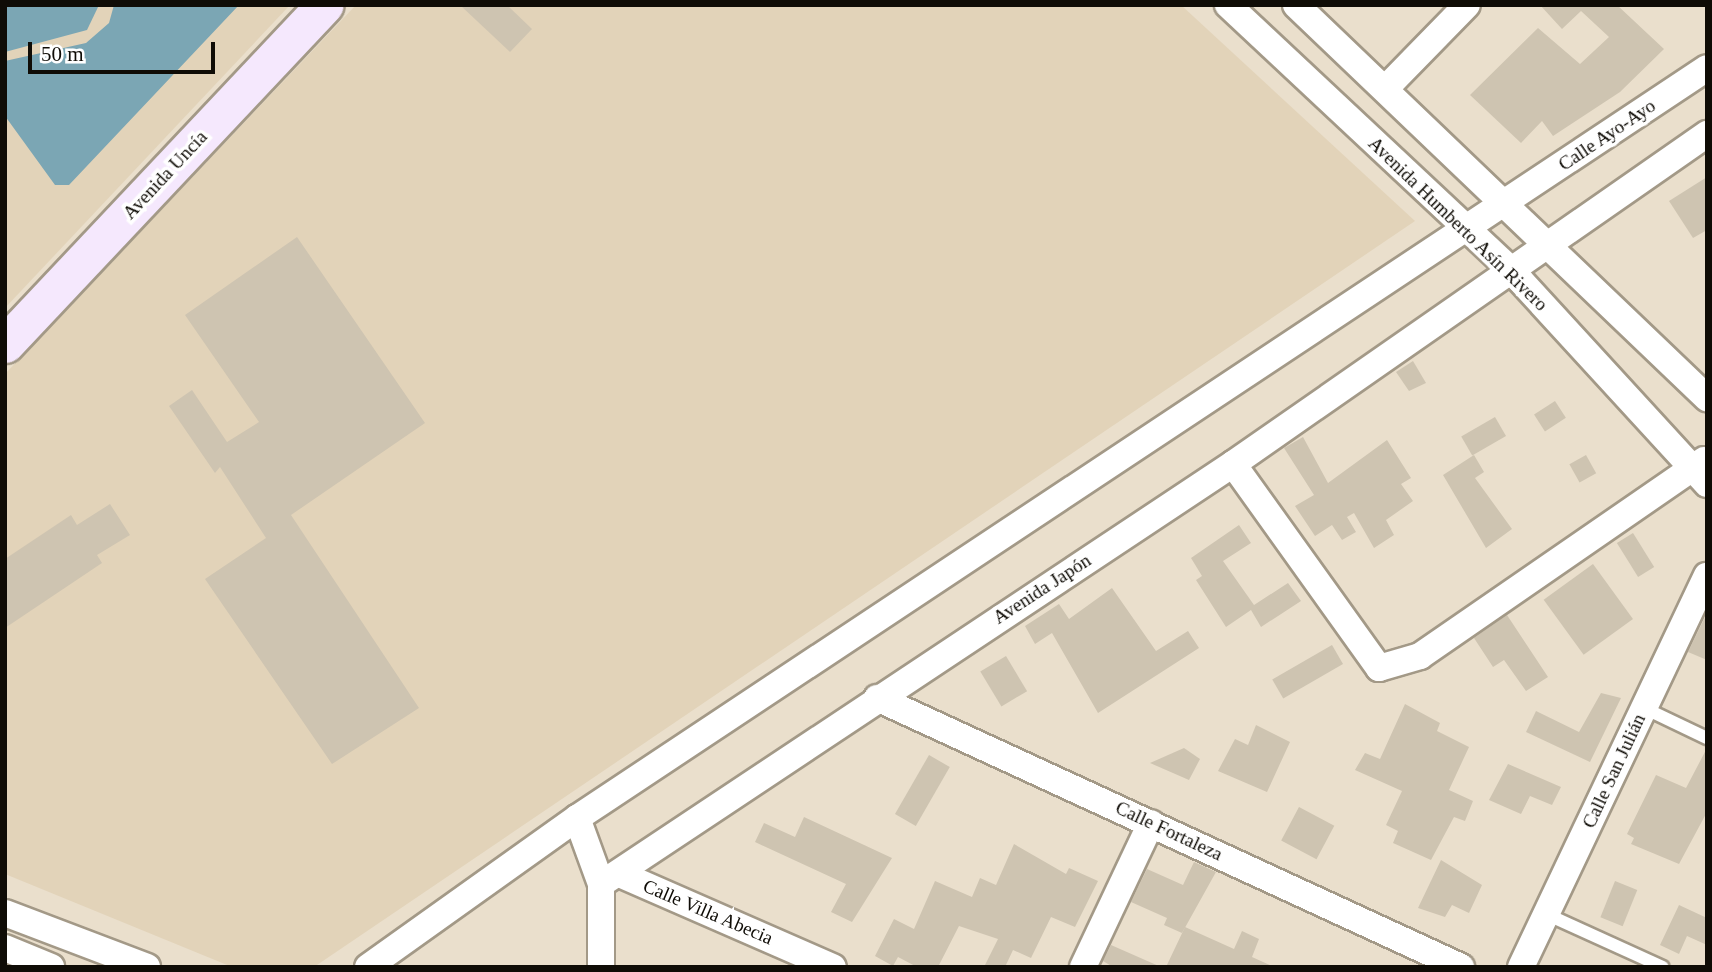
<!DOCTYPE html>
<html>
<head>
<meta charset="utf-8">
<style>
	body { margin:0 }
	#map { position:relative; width:1712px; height:972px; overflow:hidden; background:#eadfcc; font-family:Georgia,serif }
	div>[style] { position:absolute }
	.built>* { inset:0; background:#e2d3b9 }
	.water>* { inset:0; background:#7ba6b4 }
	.building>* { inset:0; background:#cec4b1; transform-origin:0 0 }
	.roads { filter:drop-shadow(2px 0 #a39987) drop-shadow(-2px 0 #a39987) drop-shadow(0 2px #a39987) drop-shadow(0 -2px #a39987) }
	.lane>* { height:12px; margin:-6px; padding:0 6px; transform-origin:6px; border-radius:6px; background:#fff }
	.street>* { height:26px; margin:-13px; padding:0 13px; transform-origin:13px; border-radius:13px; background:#fff }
	.secondary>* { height:37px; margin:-18.5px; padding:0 18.5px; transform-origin:18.5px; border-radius:18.5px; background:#f5e8fd }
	span { translate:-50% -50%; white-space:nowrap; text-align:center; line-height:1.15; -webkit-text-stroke:7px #fff; paint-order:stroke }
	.street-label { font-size:19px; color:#0f0c06 }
	.frame { position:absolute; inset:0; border:7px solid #0f0c06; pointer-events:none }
	.scale { position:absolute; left:28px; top:42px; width:187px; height:32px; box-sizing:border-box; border:4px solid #0f0c06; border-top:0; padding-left:9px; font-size:21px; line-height:24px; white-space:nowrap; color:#0f0c06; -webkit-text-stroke:5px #fff; paint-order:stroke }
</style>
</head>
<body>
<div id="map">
	<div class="built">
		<i style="clip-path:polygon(5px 5px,290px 5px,5px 308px)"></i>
		<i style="clip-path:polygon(356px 5px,1181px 5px,1415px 221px,314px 967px,232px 967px,5px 874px,5px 374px)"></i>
	</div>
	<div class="water">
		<i style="clip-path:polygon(5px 5px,99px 5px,87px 30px,5px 52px)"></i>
		<i style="clip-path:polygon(114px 5px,239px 5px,69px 185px,55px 185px,5px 116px,5px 61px,86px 43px,109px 23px)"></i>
	</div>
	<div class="building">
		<i style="clip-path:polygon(460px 5px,507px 5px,532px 29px,510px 52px)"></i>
		<i style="clip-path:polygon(1540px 5px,1617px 5px,1664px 49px,1620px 92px,1553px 136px,1542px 121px,1521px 143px,1470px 95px,1538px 28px,1580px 64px,1609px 37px,1581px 11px,1562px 29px)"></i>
		<i style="clip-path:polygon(1707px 177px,1707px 230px,1693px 238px,1669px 201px)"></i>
		<i style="clip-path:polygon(297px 237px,425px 423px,291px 515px,419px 708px,332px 764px,205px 579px,266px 538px,220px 467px,215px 473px,169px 406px,192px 390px,227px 442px,259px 422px,185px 315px)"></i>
		<i style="clip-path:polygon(1413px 361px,1426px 383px,1409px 391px,1396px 372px)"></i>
		<i style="left:1555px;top:401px;width:20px;height:25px;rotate:57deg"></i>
		<i style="left:1495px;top:417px;width:22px;height:39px;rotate:60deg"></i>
		<i style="clip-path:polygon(1303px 437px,1328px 483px,1387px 440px,1411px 478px,1401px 484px,1413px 501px,1386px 520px,1394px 535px,1374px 548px,1354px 513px,1347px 517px,1356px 532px,1342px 540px,1332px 525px,1315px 536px,1295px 506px,1314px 495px,1284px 448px)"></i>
		<i style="clip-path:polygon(1474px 455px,1484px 472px,1475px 478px,1512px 529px,1486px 548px,1443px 475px)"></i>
		<i style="left:1586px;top:455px;width:21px;height:19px;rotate:61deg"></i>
		<i style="clip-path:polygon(110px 504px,130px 535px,97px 555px,102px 563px,5px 628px,5px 559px,71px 515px,77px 525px)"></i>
		<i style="clip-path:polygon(1239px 525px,1251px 543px,1223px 561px,1254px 605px,1288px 583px,1301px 601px,1261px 627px,1251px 610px,1226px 627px,1196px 580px,1202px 576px,1191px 558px)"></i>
		<i style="left:1633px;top:533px;width:40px;height:19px;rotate:58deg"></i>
		<i style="left:1593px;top:564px;width:68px;height:61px;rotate:54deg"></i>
		<i style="clip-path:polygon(1112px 588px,1156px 651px,1188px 631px,1199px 648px,1098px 713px,1052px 633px,1035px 644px,1025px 626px,1059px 604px,1069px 619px)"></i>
		<i style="clip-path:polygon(1707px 613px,1707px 660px,1688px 652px)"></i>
		<i style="clip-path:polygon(1507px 615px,1548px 677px,1526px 691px,1504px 660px,1493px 667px,1474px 638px)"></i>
		<i style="left:1332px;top:645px;width:22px;height:69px;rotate:60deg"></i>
		<i style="left:1006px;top:656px;width:41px;height:30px;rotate:59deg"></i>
		<i style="clip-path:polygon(1601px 693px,1621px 698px,1590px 762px,1526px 732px,1536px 711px,1579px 732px)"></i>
		<i style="clip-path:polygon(1405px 704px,1440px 723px,1437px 731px,1469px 747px,1449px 790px,1473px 801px,1465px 821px,1454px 817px,1431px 860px,1393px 843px,1398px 831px,1386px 825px,1402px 791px,1355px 770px,1365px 753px,1380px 759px)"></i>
		<i style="clip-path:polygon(1256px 725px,1290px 742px,1267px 792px,1218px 771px,1235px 739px,1248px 745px)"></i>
		<i style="clip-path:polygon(1184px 748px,1200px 759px,1189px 780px,1150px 763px)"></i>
		<i style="clip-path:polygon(1707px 748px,1707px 812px,1679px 864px,1631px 844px,1634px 838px,1627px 834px,1656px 775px,1686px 788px)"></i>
		<i style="left:929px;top:755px;width:24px;height:68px;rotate:30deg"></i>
		<i style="clip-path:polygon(1508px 764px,1561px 787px,1552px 805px,1530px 796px,1521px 814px,1489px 800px)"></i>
		<i style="left:1299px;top:807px;width:40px;height:38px;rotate:28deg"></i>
		<i style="clip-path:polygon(804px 817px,892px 858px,852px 922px,831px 912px,846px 884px,755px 842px,764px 823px,795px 837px)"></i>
		<i style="clip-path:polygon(1014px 844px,1066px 874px,1069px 868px,1098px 881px,1075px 927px,1051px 917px,1031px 958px,1013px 950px,1005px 967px,984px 967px,998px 939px,959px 926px,938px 967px,917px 967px,898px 957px,893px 966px,875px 956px,894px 919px,914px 929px,935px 881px,972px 897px,980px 878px,996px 885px)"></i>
		<i style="clip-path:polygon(1441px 860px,1482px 885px,1469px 913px,1452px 905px,1445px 917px,1418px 908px)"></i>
		<i style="clip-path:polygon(1194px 862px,1216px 872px,1182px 933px,1164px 925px,1167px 918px,1131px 902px,1147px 869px,1183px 885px)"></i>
		<i style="left:1615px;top:881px;width:24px;height:39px;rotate:22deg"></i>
		<i style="clip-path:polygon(1679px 905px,1707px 918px,1707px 945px,1687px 936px,1679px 954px,1660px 945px)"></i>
		<i style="clip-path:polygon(1185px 927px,1234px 949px,1242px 931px,1259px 939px,1252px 957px,1274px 967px,1166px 967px)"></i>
		<i style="clip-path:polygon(1111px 945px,1161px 967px,1113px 967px,1103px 961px)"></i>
	</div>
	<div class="roads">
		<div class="lane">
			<i style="left:1644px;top:708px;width:70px;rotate:25.5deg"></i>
			<i style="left:1546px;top:914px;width:128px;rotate:24.4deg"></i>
		</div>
		<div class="street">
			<i style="left:1228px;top:5px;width:386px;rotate:43.1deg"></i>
			<i style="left:1510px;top:269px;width:292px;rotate:47.5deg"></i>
			<i style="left:1296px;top:5px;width:569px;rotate:43.72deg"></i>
			<i style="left:1385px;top:89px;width:117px;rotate:-45.7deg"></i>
			<i style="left:1233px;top:464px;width:251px;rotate:54.4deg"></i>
			<i style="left:1379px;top:668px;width:43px;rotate:-16.3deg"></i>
			<i style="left:1420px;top:656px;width:345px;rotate:-34.6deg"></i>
			<i style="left:877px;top:698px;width:643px;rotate:24.73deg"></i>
			<i style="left:577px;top:818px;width:70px;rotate:70deg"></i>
			<i style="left:622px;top:875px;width:230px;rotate:23.6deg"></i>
			<i style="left:5px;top:913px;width:152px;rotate:20.8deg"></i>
			<i style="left:5px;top:948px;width:50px;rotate:22.4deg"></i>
			<i style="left:368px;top:967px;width:257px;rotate:-35.5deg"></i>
			<i style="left:577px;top:818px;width:1356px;rotate:-33.57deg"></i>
			<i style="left:601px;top:967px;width:83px;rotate:-90deg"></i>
			<i style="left:601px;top:884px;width:759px;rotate:-33.61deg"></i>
			<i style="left:1233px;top:464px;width:578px;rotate:-34.85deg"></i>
			<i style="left:1083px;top:967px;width:159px;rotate:-64.7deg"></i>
			<i style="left:1521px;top:967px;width:433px;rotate:-64.6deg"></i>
		</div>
		<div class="secondary">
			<i style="left:5px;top:344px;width:466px;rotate:-46.7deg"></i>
		</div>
	</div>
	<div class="street-label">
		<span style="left:1607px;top:135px;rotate:-34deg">Calle Ayo-Ayo</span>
		<span style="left:165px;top:175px;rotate:-47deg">Avenida Uncía</span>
		<span style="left:1458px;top:224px;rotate:44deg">Avenida Humberto Asín Rivero</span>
		<span style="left:1042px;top:589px;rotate:-33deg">Avenida Japón</span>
		<span style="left:1614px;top:771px;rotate:-65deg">Calle San Julián</span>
		<span style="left:1169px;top:831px;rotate:25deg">Calle Fortaleza</span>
		<span style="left:708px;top:912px;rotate:23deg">Calle Villa Abecia</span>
	</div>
	<div class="frame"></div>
	<div class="scale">50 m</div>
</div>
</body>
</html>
